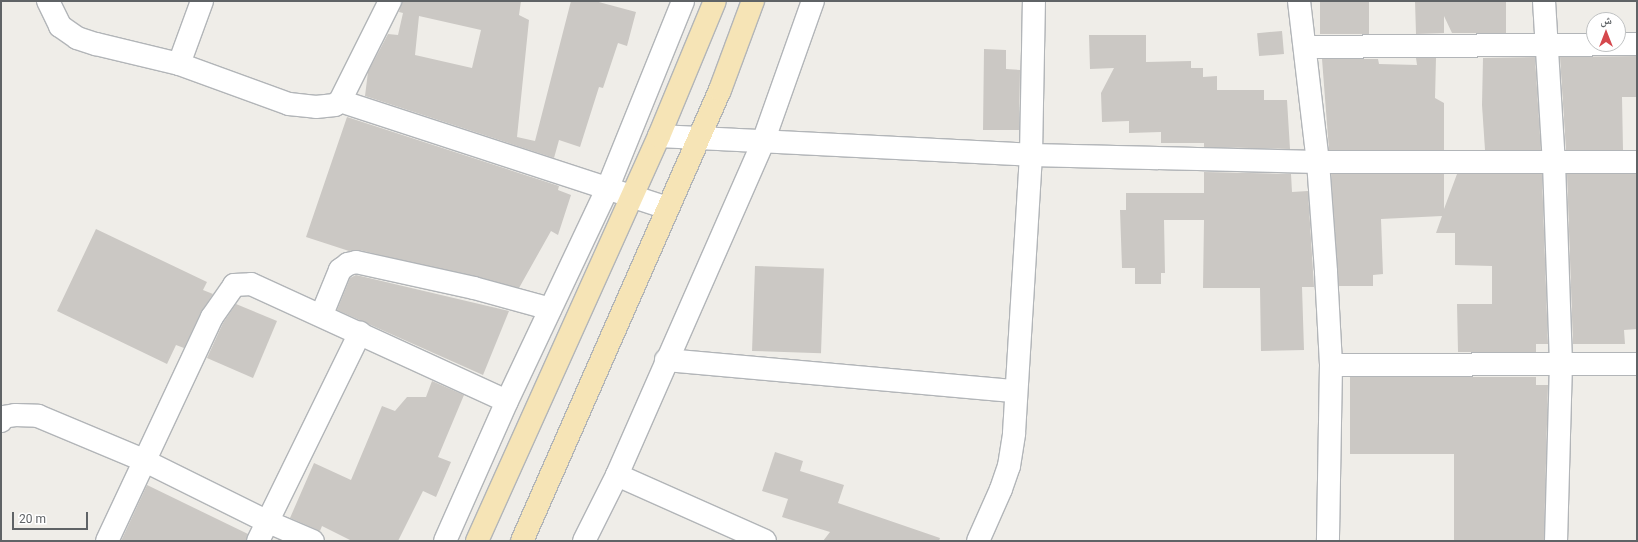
<!DOCTYPE html>
<html>
<head>
<meta charset="utf-8">
<style>
	body { margin:0 }
	#map { position:relative; width:1638px; height:542px; overflow:hidden; background:#efede8; font-family:Roboto,"Noto Naskh Arabic",sans-serif }
	div>[style] { position:absolute }
	.building>* { inset:0; background:#cbc8c4; transform-origin:0 0 }
	.roads { filter:drop-shadow(1px 0 #b2b5b8) drop-shadow(-1px 0 #b2b5b8) drop-shadow(0 1px #b2b5b8) drop-shadow(0 -1px #b2b5b8) }
	.minor>* { height:22px; margin:-11px; padding:0 11px; transform-origin:11px; border-radius:11px; background:#fff }
	.major>* { height:22px; margin:-11px; padding:0 11px; transform-origin:11px; border-radius:11px; background:#f6e4b6 }
	span { translate:-50% -50%; white-space:nowrap; text-align:center; line-height:1.15; -webkit-text-stroke:3px #fff; paint-order:stroke }
	.frame { position:absolute; inset:0; border:2px solid #5f6366; pointer-events:none }
	.north { position:absolute; left:1586px; top:12px; width:40px; height:40px; box-sizing:border-box; background:#fff; border:1px solid #bfc1c2; border-radius:50%; rotate:0deg; font-size:11px; font-weight:700; line-height:16px; text-align:center; color:#5f6366 }
	.north::after { content:''; display:block; margin:auto; width:14px; height:18px; background:#d5484d; clip-path:polygon(50% 0,100% 100%,50% 72%,0 100%) }
	.scale { position:absolute; left:12px; top:512px; width:76px; height:18px; box-sizing:border-box; border:2px solid #5f6366; border-top:0; padding-left:5px; font-size:12px; line-height:14px; white-space:nowrap; color:#5f6366; -webkit-text-stroke:3px #fff; paint-order:stroke }
</style>
</head>
<body>
<div id="map">
	<div class="building">
		<i style="clip-path:polygon(evenodd,402px 1px,521px 1px,519px 15px,529px 20px,517px 137px,535px 141px,571px 1px,595px 1px,636px 12px,627px 46px,618px 43px,603px 88px,599px 87px,580px 147px,559px 140px,554px 158px,365px 96px,368px 72px,388px 34px,398px 35px,403px 13px,399px 12px,402px 1px,419px 16px,481px 30px,472px 68px,415px 55px,419px 16px)"></i>
		<i style="left:1320px;top:1px;width:49px;height:33px"></i>
		<i style="clip-path:polygon(1415px 1px,1506px 1px,1506px 33px,1452px 33px,1444px 16px,1444px 33px,1416px 34px)"></i>
		<i style="left:1282px;top:31px;width:23px;height:25px;rotate:85deg"></i>
		<i style="clip-path:polygon(1089px 35px,1146px 35px,1146px 62px,1191px 61px,1191px 68px,1203px 68px,1203px 77px,1217px 76px,1217px 90px,1264px 90px,1264px 100px,1287px 100px,1290px 149px,1204px 147px,1204px 143px,1161px 143px,1161px 132px,1129px 133px,1129px 121px,1102px 122px,1101px 93px,1114px 68px,1090px 69px)"></i>
		<i style="clip-path:polygon(984px 49px,1006px 50px,1006px 69px,1020px 70px,1019px 130px,983px 130px)"></i>
		<i style="clip-path:polygon(1637px 56px,1637px 97px,1622px 97px,1623px 150px,1566px 150px,1560px 57px)"></i>
		<i style="clip-path:polygon(1535px 57px,1541px 150px,1485px 150px,1482px 105px,1483px 58px)"></i>
		<i style="clip-path:polygon(1416px 58px,1436px 58px,1435px 98px,1444px 103px,1444px 150px,1329px 150px,1322px 59px,1378px 59px,1379px 64px,1417px 65px)"></i>
		<i style="clip-path:polygon(347px 117px,559px 186px,558px 190px,571px 195px,558px 235px,551px 231px,519px 288px,359px 250px,349px 251px,306px 237px)"></i>
		<i style="clip-path:polygon(1204px 172px,1291px 174px,1292px 192px,1308px 191px,1314px 287px,1302px 287px,1304px 350px,1261px 351px,1260px 288px,1203px 288px,1204px 220px,1164px 220px,1165px 273px,1161px 273px,1161px 284px,1135px 284px,1135px 268px,1122px 268px,1120px 210px,1126px 210px,1126px 193px,1204px 193px)"></i>
		<i style="clip-path:polygon(1331px 174px,1444px 174px,1444px 209px,1457px 174px,1542px 174px,1548px 344px,1536px 344px,1536px 352px,1458px 352px,1457px 304px,1492px 304px,1492px 266px,1455px 265px,1455px 233px,1436px 233px,1442px 216px,1381px 219px,1383px 274px,1373px 275px,1373px 286px,1339px 286px)"></i>
		<i style="clip-path:polygon(1567px 174px,1637px 174px,1637px 329px,1624px 330px,1625px 344px,1573px 344px)"></i>
		<i style="clip-path:polygon(96px 229px,207px 282px,203px 290px,213px 294px,201px 312px,184px 348px,176px 345px,167px 364px,57px 311px)"></i>
		<i style="left:755px;top:266px;width:69px;height:85px;rotate:2deg"></i>
		<i style="clip-path:polygon(356px 275px,509px 311px,483px 375px,337px 310px,350px 278px)"></i>
		<i style="clip-path:polygon(236px 304px,277px 321px,253px 378px,207px 358px,223px 323px)"></i>
		<i style="clip-path:polygon(1350px 377px,1536px 377px,1536px 385px,1548px 385px,1544px 541px,1454px 541px,1454px 454px,1350px 454px)"></i>
		<i style="clip-path:polygon(432px 381px,464px 395px,438px 457px,451px 462px,436px 497px,423px 491px,398px 541px,352px 541px,322px 526px,320px 531px,290px 518px,314px 463px,351px 480px,382px 406px,395px 411px,407px 397px,426px 397px)"></i>
		<i style="clip-path:polygon(775px 452px,803px 461px,800px 471px,844px 485px,838px 503px,940px 538px,939px 541px,823px 541px,830px 532px,782px 517px,788px 499px,762px 491px)"></i>
		<i style="clip-path:polygon(147px 485px,248px 534px,246px 541px,121px 541px)"></i>
	</div>
	<div class="roads">
		<div class="minor">
			<i style="left:48px;top:1px;width:28px;rotate:64deg"></i>
			<i style="left:60px;top:26px;width:21px;rotate:35deg"></i>
			<i style="left:77px;top:38px;width:20px;rotate:18deg"></i>
			<i style="left:96px;top:44px;width:85px;rotate:13.5deg"></i>
			<i style="left:179px;top:64px;width:117px;rotate:20deg"></i>
			<i style="left:289px;top:104px;width:27px;rotate:6deg"></i>
			<i style="left:316px;top:107px;width:19px;rotate:-6deg"></i>
			<i style="left:335px;top:105px;width:6px;rotate:-39deg"></i>
			<i style="left:340px;top:101px;width:344px;rotate:18.1deg"></i>
			<i style="left:1299px;top:1px;width:162px;rotate:83.3deg"></i>
			<i style="left:1318px;top:162px;width:110px;rotate:85.8deg"></i>
			<i style="left:1326px;top:272px;width:93px;rotate:86.9deg"></i>
			<i style="left:1331px;top:365px;width:176px;rotate:91deg"></i>
			<i style="left:1544px;top:1px;width:162px;rotate:86.5deg"></i>
			<i style="left:1554px;top:163px;width:200px;rotate:88deg"></i>
			<i style="left:1561px;top:363px;width:178px;rotate:91.6deg"></i>
			<i style="left:1306px;top:47px;width:331px;rotate:-0.5deg"></i>
			<i style="left:179px;top:64px;width:67px;rotate:-69.9deg"></i>
			<i style="left:340px;top:101px;width:112px;rotate:-63.4deg"></i>
			<i style="left:659px;top:136px;width:372px;rotate:2.9deg"></i>
			<i style="left:1031px;top:155px;width:287px;rotate:1.4deg"></i>
			<i style="left:1318px;top:162px;width:319px"></i>
			<i style="left:322px;top:314px;width:48px;rotate:-67.8deg"></i>
			<i style="left:340px;top:270px;width:10px;rotate:-37deg"></i>
			<i style="left:348px;top:264px;width:8px;rotate:-14deg"></i>
			<i style="left:356px;top:262px;width:121px;rotate:12.4deg"></i>
			<i style="left:474px;top:288px;width:79px;rotate:15.4deg"></i>
			<i style="left:666px;top:360px;width:351px;rotate:5.1deg"></i>
			<i style="left:1331px;top:365px;width:306px;rotate:-0.2deg"></i>
			<i style="left:1px;top:421px;width:4px;rotate:-63deg"></i>
			<i style="left:3px;top:417px;width:12px;rotate:-9deg"></i>
			<i style="left:15px;top:415px;width:23px;rotate:2deg"></i>
			<i style="left:38px;top:416px;width:114px;rotate:22.7deg"></i>
			<i style="left:143px;top:460px;width:137px;rotate:26.4deg"></i>
			<i style="left:266px;top:521px;width:51px;rotate:23.1deg"></i>
			<i style="left:617px;top:475px;width:162px;rotate:24deg"></i>
			<i style="left:107px;top:541px;width:247px;rotate:-64.9deg"></i>
			<i style="left:212px;top:317px;width:39px;rotate:-55deg"></i>
			<i style="left:234px;top:285px;width:17px;rotate:-3deg"></i>
			<i style="left:251px;top:284px;width:281px;rotate:24.6deg"></i>
			<i style="left:258px;top:541px;width:232px;rotate:-63.9deg"></i>
			<i style="left:445px;top:541px;width:153px;rotate:-66.1deg"></i>
			<i style="left:507px;top:401px;width:237px;rotate:-64.7deg"></i>
			<i style="left:608px;top:187px;width:201px;rotate:-68deg"></i>
			<i style="left:584px;top:541px;width:74px;rotate:-63.4deg"></i>
			<i style="left:617px;top:475px;width:364px;rotate:-66.3deg"></i>
			<i style="left:763px;top:142px;width:150px;rotate:-70.5deg"></i>
			<i style="left:978px;top:541px;width:57px;rotate:-66.1deg"></i>
			<i style="left:1001px;top:489px;width:24px;rotate:-71deg"></i>
			<i style="left:1009px;top:466px;width:33px;rotate:-81deg"></i>
			<i style="left:1014px;top:433px;width:279px;rotate:-86.5deg"></i>
			<i style="left:1031px;top:155px;width:154px;rotate:-88.9deg"></i>
		</div>
		<div class="major">
			<i style="left:477px;top:541px;width:444px;rotate:-65.8deg"></i>
			<i style="left:659px;top:136px;width:146px;rotate:-67.5deg"></i>
			<i style="left:522px;top:541px;width:493px;rotate:-66.3deg"></i>
			<i style="left:720px;top:90px;width:95px;rotate:-69.7deg"></i>
		</div>
	</div>
	<div class="frame"></div>
	<div class="north">ش</div>
	<div class="scale">20 m</div>
</div>
</body>
</html>
